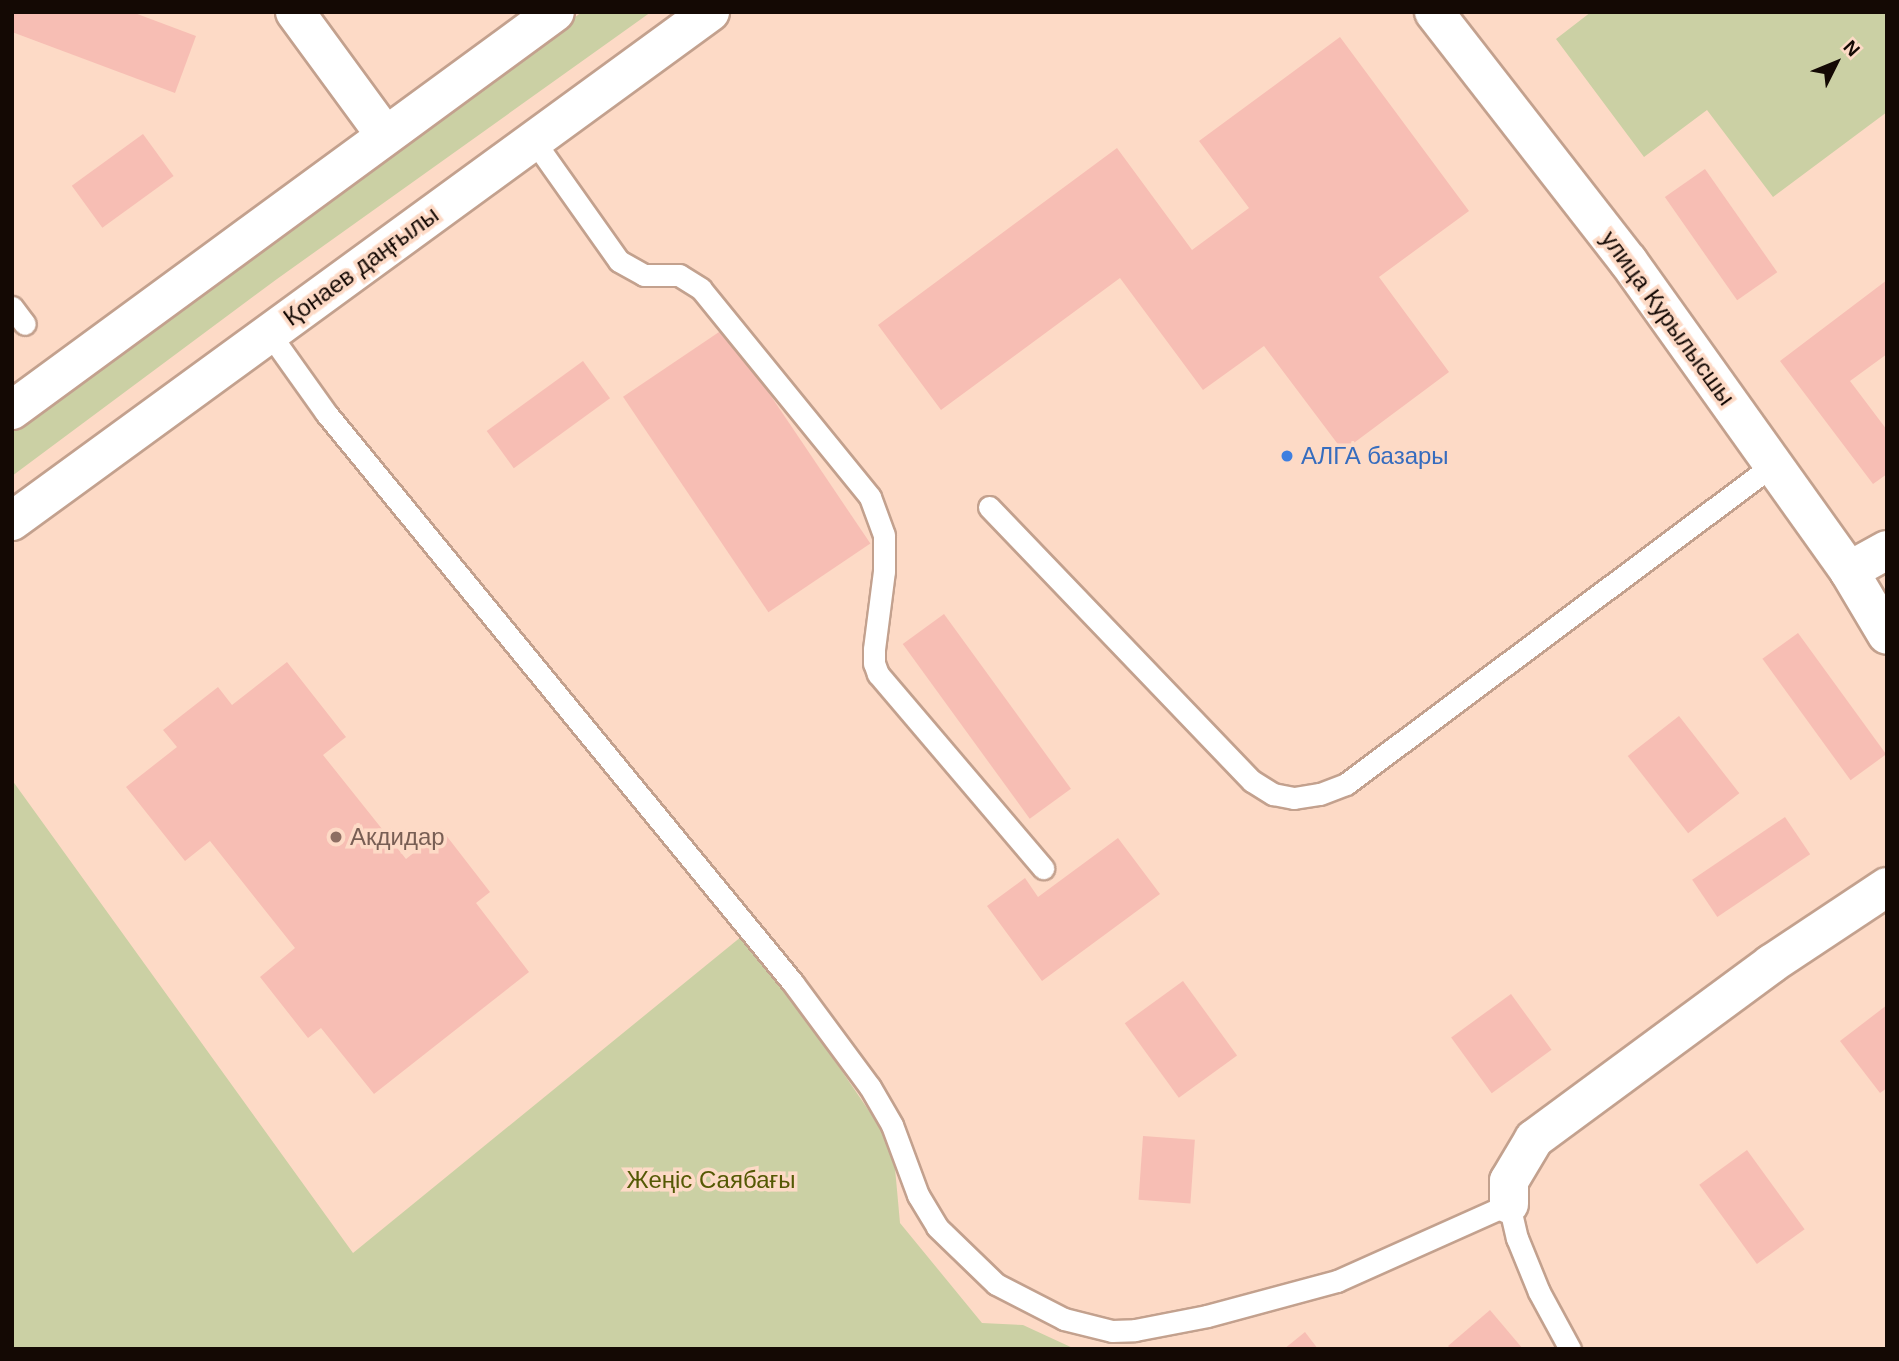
<!DOCTYPE html>
<html>
<head>
<meta charset="utf-8">
<style>
	body { margin:0 }
	#map { position:relative; width:1899px; height:1361px; overflow:hidden; background:#fddac6; font-family:Arial,sans-serif }
	div>[style] { position:absolute }
	.green>* { inset:0; background:#cbd0a4 }
	.building>* { inset:0; background:#f7beb4; transform-origin:0 0 }
	.roads { filter:drop-shadow(2px 0 #c3a18e) drop-shadow(-2px 0 #c3a18e) drop-shadow(0 2px #c3a18e) drop-shadow(0 -2px #c3a18e) }
	.lane>* { height:21px; margin:-10.5px; padding:0 10.5px; transform-origin:10.5px; border-radius:10.5px; background:#fff }
	.street>* { height:38px; margin:-19px; padding:0 19px; transform-origin:19px; border-radius:19px; background:#fff }
	.secondary>* { height:38px; margin:-19px; padding:0 19px; transform-origin:19px; border-radius:19px; background:#fff }
	.dots>* { width:19px; height:19px; translate:-50% -50%; box-sizing:border-box; border:4px solid #fddac6; border-radius:50% }
	span { translate:-50% -50%; white-space:nowrap; text-align:center; line-height:1.15; -webkit-text-stroke:7px #fddac6; paint-order:stroke }
	.street-label { font-size:24px; color:#140904 }
	.shop-label { font-size:24px; color:#366cbe }
	.left { translate:0 -50%; text-align:left }
	.education-label { font-size:24px; color:#785e54 }
	.park-label { font-size:24px; color:#545904 }
	.frame { position:absolute; inset:0; border:14px solid #140904; pointer-events:none }
	.north { position:absolute; left:1801px; top:28px; width:70px; height:70px; -webkit-text-stroke:5px #fddac6; paint-order:stroke; rotate:47deg; font-size:19px; font-weight:700; line-height:28px; text-align:center; color:#140904 }
	.north::after { content:''; display:block; margin:auto; width:24px; height:32px; background:#140904; clip-path:polygon(50% 0,100% 100%,50% 72%,0 100%) }
</style>
</head>
<body>
<div id="map">
	<div class="green">
		<i style="clip-path:polygon(582px 12px,651px 12px,277px 279px,12px 476px,12px 430px)"></i>
		<i style="clip-path:polygon(1591px 12px,1887px 12px,1887px 112px,1773px 197px,1707px 110px,1644px 157px,1556px 39px)"></i>
		<i style="clip-path:polygon(12px 780px,353px 1253px,747px 932px,893px 1146px,900px 1223px,982px 1323px,1023px 1325px,1075px 1349px,12px 1349px)"></i>
	</div>
	<div class="building">
		<i style="clip-path:polygon(12px 12px,132px 12px,196px 36px,175px 93px,12px 32px)"></i>
		<i style="clip-path:polygon(1340px 37px,1469px 211px,1379px 277px,1449px 372px,1343px 451px,1264px 346px,1203px 390px,1120px 278px,941px 410px,878px 325px,1117px 148px,1192px 250px,1249px 208px,1199px 141px)"></i>
		<i style="left:143px;top:134px;width:52px;height:88px;rotate:54deg"></i>
		<i style="left:1705px;top:169px;width:126px;height:49px;rotate:55deg"></i>
		<i style="clip-path:polygon(1887px 280px,1887px 354px,1850px 381px,1887px 430px,1887px 474px,1873px 484px,1780px 361px)"></i>
		<i style="left:725px;top:328px;width:260px;height:123px;rotate:56deg"></i>
		<i style="left:583px;top:361px;width:46px;height:119px;rotate:54deg"></i>
		<i style="left:944px;top:614px;width:216px;height:51px;rotate:54deg"></i>
		<i style="left:1798px;top:633px;width:150px;height:44px;rotate:54deg"></i>
		<i style="clip-path:polygon(287px 662px,346px 737px,323px 755px,406px 859px,442px 830px,490px 892px,476px 903px,529px 972px,374px 1094px,321px 1028px,308px 1038px,260px 977px,295px 948px,210px 841px,185px 861px,126px 787px,177px 747px,163px 730px,218px 687px,232px 705px)"></i>
		<i style="left:1679px;top:716px;width:98px;height:65px;rotate:52deg"></i>
		<i style="left:1785px;top:817px;width:45px;height:112px;rotate:56deg"></i>
		<i style="clip-path:polygon(1118px 838px,1160px 894px,1042px 981px,987px 906px,1025px 878px,1038px 897px)"></i>
		<i style="left:1183px;top:981px;width:92px;height:72px;rotate:54deg"></i>
		<i style="left:1511px;top:994px;width:69px;height:74px;rotate:54deg"></i>
		<i style="clip-path:polygon(1887px 1005px,1887px 1088px,1880px 1093px,1840px 1041px)"></i>
		<i style="left:1143px;top:1136px;width:52px;height:64px;rotate:4deg"></i>
		<i style="left:1747px;top:1150px;width:98px;height:59px;rotate:54deg"></i>
		<i style="clip-path:polygon(1490px 1310px,1523px 1349px,1451px 1349px,1448px 1346px)"></i>
		<i style="clip-path:polygon(1305px 1332px,1318px 1349px,1284px 1349px)"></i>
	</div>
	<div class="roads">
		<div class="lane">
			<i style="left:534px;top:141px;width:147px;rotate:54.7deg"></i>
			<i style="left:619px;top:261px;width:29px;rotate:29deg"></i>
			<i style="left:644px;top:275px;width:35px"></i>
			<i style="left:679px;top:275px;width:26px;rotate:32deg"></i>
			<i style="left:701px;top:289px;width:268px;rotate:50.9deg"></i>
			<i style="left:870px;top:497px;width:40px;rotate:69.8deg"></i>
			<i style="left:884px;top:535px;width:36px;rotate:90deg"></i>
			<i style="left:884px;top:571px;width:79px;rotate:97.3deg"></i>
			<i style="left:874px;top:649px;width:14px;rotate:90deg"></i>
			<i style="left:874px;top:663px;width:12px;rotate:70deg"></i>
			<i style="left:878px;top:674px;width:255px;rotate:49.6deg"></i>
			<i style="left:12px;top:307px;width:21px;rotate:53deg"></i>
			<i style="left:269px;top:333px;width:98px;rotate:54.5deg"></i>
			<i style="left:326px;top:413px;width:737px;rotate:50.67deg"></i>
			<i style="left:793px;top:983px;width:129px;rotate:53.5deg"></i>
			<i style="left:870px;top:1087px;width:44px;rotate:59.9deg"></i>
			<i style="left:892px;top:1125px;width:75px;rotate:69.6deg"></i>
			<i style="left:918px;top:1195px;width:37px;rotate:59deg"></i>
			<i style="left:937px;top:1227px;width:82px;rotate:44deg"></i>
			<i style="left:996px;top:1284px;width:76px;rotate:27.2deg"></i>
			<i style="left:1064px;top:1319px;width:49px;rotate:14deg"></i>
			<i style="left:1112px;top:1331px;width:23px;rotate:-2deg"></i>
			<i style="left:1135px;top:1330px;width:73px;rotate:-11deg"></i>
			<i style="left:1207px;top:1316px;width:135px;rotate:-15.1deg"></i>
			<i style="left:1337px;top:1281px;width:188px;rotate:-24.1deg"></i>
			<i style="left:1509px;top:1204px;width:35px;rotate:77deg"></i>
			<i style="left:1517px;top:1238px;width:58px;rotate:67.8deg"></i>
			<i style="left:1539px;top:1292px;width:65px;rotate:61.5deg"></i>
			<i style="left:989px;top:507px;width:380px;rotate:46.2deg"></i>
			<i style="left:1252px;top:781px;width:25px;rotate:32deg"></i>
			<i style="left:1273px;top:794px;width:21px;rotate:11deg"></i>
			<i style="left:1294px;top:798px;width:26px;rotate:-9deg"></i>
			<i style="left:1320px;top:794px;width:28px;rotate:-21deg"></i>
			<i style="left:1346px;top:784px;width:534px;rotate:-36.78deg"></i>
		</div>
		<div class="street">
			<i style="left:295px;top:12px;width:134px;rotate:53.8deg"></i>
			<i style="left:1434px;top:12px;width:316px;rotate:52.1deg"></i>
			<i style="left:1628px;top:261px;width:381px;rotate:54.5deg"></i>
			<i style="left:1849px;top:571px;width:74px;rotate:59.3deg"></i>
			<i style="left:1849px;top:571px;width:43px;rotate:-28.9deg"></i>
			<i style="left:1509px;top:1204px;width:23px;rotate:-90deg"></i>
			<i style="left:1509px;top:1181px;width:49px;rotate:-59.2deg"></i>
			<i style="left:1534px;top:1139px;width:295px;rotate:-36.4deg"></i>
			<i style="left:1771px;top:964px;width:139px;rotate:-33.6deg"></i>
		</div>
		<div class="secondary">
			<i style="left:12px;top:410px;width:673px;rotate:-36.24deg"></i>
			<i style="left:12px;top:521px;width:864px;rotate:-36.1deg"></i>
		</div>
	</div>
	<div class="dots">
		<i style="left:1287px;top:456px;background:#3f7fe0"></i>
		<i style="left:336px;top:837px;background:#8d6e63"></i>
	</div>
	<div class="street-label">
		<span style="left:361px;top:266px;rotate:-36deg">Қонаев даңғылы</span>
		<span style="left:1668px;top:318px;rotate:54deg">улица Курылысшы</span>
	</div>
	<div class="shop-label">
		<span class="left" style="left:1301px;top:456px">АЛГА базары</span>
	</div>
	<div class="education-label">
		<span class="left" style="left:350px;top:837px">Акдидар</span>
	</div>
	<div class="park-label">
		<span style="left:711px;top:1180px">Жеңіс Саябағы</span>
	</div>
	<div class="frame"></div>
	<div class="north">N</div>
</div>
</body>
</html>
